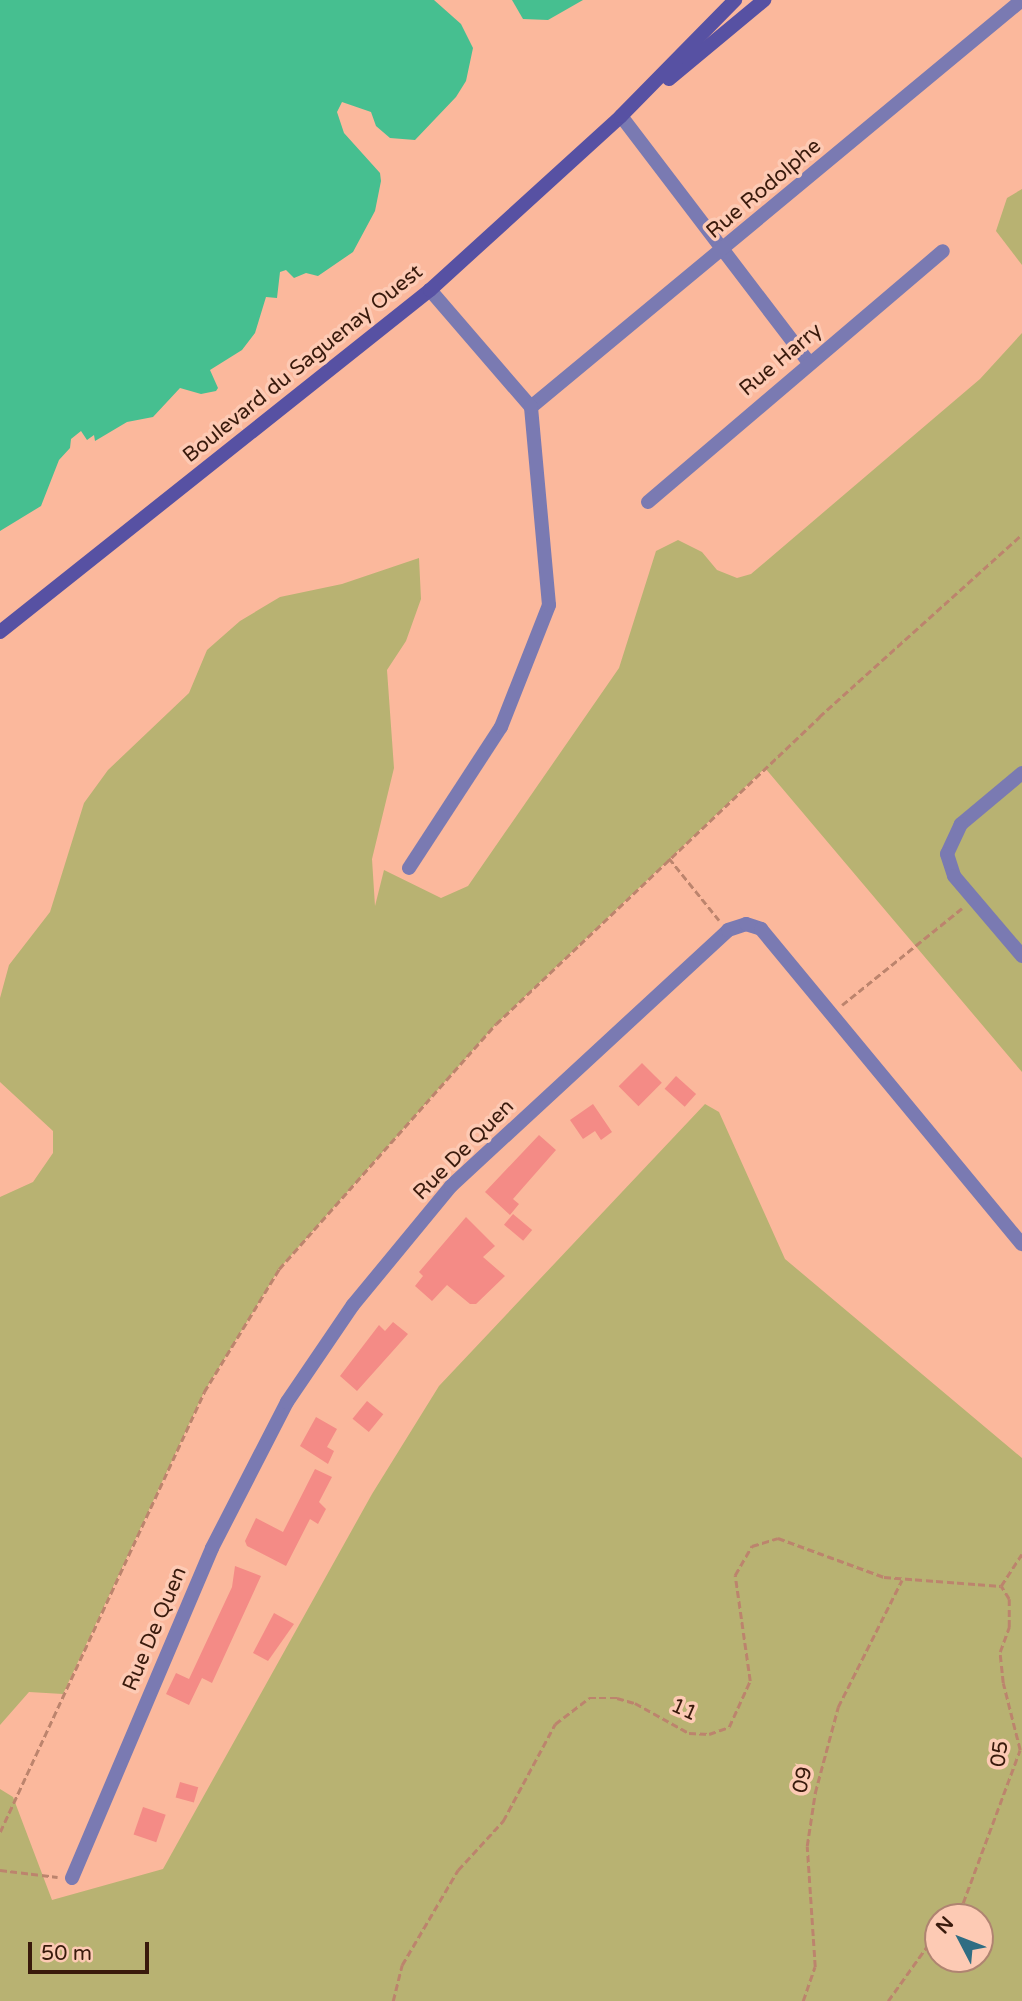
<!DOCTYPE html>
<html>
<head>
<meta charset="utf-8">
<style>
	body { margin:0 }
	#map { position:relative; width:1022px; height:2001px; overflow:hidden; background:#fbb89c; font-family:"Varela Round",sans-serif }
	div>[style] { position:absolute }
	.green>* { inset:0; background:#b8b272 }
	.water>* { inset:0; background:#46bf90 }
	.building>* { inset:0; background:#f48b86; transform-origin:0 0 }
	.path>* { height:2.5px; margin-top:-1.25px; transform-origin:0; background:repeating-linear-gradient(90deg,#bc846d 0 7px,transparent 0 10.5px) }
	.street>* { height:14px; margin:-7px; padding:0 7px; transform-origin:7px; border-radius:7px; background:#7a7ab2 }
	.secondary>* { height:14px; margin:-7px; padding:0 7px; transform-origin:7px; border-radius:7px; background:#5751a3 }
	span { translate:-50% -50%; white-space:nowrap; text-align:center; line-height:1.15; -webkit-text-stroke:7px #fdcab4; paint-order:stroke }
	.street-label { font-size:21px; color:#391a0c }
	.north { position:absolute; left:924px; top:1903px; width:70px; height:70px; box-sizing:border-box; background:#fdcab4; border:2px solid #af8471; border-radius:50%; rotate:312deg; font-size:19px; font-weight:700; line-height:28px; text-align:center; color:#391a0c }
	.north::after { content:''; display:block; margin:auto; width:24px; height:32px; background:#2f6d83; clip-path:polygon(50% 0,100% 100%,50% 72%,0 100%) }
	.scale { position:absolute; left:28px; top:1942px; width:121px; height:32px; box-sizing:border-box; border:4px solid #391a0c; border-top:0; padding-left:9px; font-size:21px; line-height:24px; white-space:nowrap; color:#391a0c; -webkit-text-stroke:5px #fdcab4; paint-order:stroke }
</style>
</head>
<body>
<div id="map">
	<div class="green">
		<i style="clip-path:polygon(1022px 189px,1022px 265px,996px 231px,1007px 198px)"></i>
		<i style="clip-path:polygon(1022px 333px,1022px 1072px,765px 768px,496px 1024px,279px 1269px,204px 1392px,63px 1694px,29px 1692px,0 1725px,0 1197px,33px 1182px,53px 1153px,53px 1131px,0 1082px,0 998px,9px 965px,50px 912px,84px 803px,108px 770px,189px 693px,207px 650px,240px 621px,280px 597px,342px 584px,419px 558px,421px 599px,406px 641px,387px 670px,394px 768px,372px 859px,375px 906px,384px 870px,441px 898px,468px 886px,619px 668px,656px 551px,678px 540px,702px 552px,717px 570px,737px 578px,751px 574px,980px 379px)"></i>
		<i style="clip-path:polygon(evenodd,705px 1104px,719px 1112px,785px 1259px,1022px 1458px,1022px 2001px,0 2001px,0 1789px,13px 1797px,52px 1900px,163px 1869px,372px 1494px,439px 1386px,705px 1104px,938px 1917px,980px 1917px,980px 1959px,938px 1959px,938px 1917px)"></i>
	</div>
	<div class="water">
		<i style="clip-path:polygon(0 0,434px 0,461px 24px,473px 48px,466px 81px,456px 97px,415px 140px,390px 138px,376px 126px,371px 112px,342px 102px,337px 112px,344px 133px,380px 173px,381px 181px,375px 211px,353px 252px,318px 276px,306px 273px,294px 278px,286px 270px,280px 272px,277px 298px,266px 297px,255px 333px,242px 350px,210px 370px,218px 388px,216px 391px,201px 394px,180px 388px,153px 417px,127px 422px,95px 441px,94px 435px,87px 440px,81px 431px,71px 439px,70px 448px,59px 460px,41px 506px,0 531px)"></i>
		<i style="clip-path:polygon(512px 0,583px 0,548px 20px,523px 19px)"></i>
	</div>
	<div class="building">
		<i style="left:642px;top:1063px;width:28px;height:33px;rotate:45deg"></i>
		<i style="left:676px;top:1076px;width:27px;height:17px;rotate:42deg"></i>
		<i style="clip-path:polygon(593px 1104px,612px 1132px,601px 1140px,595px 1131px,583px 1139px,570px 1120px)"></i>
		<i style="clip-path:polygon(539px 1135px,556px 1150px,513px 1199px,519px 1204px,510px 1215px,485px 1192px)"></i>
		<i style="left:513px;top:1214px;width:25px;height:14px;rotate:40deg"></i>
		<i style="clip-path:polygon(466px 1217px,495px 1246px,483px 1257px,505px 1276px,476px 1304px,470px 1304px,447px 1285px,432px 1301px,415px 1286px,423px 1276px,419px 1272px)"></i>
		<i style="clip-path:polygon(393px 1322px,408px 1334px,357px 1391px,340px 1376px,379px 1325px,385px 1331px)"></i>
		<i style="left:367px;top:1401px;width:21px;height:23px;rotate:39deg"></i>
		<i style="clip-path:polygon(316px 1417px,337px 1429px,327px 1447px,334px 1451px,328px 1464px,300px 1446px)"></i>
		<i style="clip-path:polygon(315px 1469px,332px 1477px,319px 1502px,326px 1509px,318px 1524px,310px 1519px,286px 1566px,247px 1546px,245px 1541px,256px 1518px,283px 1532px)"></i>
		<i style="clip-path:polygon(235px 1566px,261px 1576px,212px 1683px,202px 1678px,189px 1705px,166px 1694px,176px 1673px,189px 1679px,232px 1587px)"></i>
		<i style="clip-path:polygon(274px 1613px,294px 1624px,268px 1661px,253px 1653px)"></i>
		<i style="left:180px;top:1782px;width:19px;height:16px;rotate:16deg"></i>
		<i style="left:143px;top:1807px;width:24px;height:29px;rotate:19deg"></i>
	</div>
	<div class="path">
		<i style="left:669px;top:858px;width:80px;rotate:51.1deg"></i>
		<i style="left:842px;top:1005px;width:154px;rotate:-38.9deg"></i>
		<i style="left:1001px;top:1586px;width:38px;rotate:-57deg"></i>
		<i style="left:0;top:1832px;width:485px;rotate:-65.1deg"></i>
		<i style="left:204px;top:1392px;width:144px;rotate:-58.6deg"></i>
		<i style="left:279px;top:1269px;width:327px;rotate:-48.5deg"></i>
		<i style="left:496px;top:1024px;width:446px;rotate:-43.5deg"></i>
		<i style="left:819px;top:717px;width:273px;rotate:-42deg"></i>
		<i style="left:0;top:1870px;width:58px;rotate:6.9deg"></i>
		<i style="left:951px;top:1917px;width:18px;rotate:-49deg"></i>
		<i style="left:963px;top:1903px;width:163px;rotate:-69.6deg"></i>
		<i style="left:1020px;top:1750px;width:69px;rotate:-104.2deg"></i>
		<i style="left:1003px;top:1683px;width:31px;rotate:-96deg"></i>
		<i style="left:1000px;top:1652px;width:27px;rotate:-70deg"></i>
		<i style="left:1009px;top:1627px;width:28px;rotate:-90deg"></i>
		<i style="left:1009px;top:1599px;width:15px;rotate:-122deg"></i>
		<i style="left:393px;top:2001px;width:37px;rotate:-76deg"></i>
		<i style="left:402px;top:1965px;width:110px;rotate:-59.5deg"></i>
		<i style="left:458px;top:1870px;width:67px;rotate:-47.4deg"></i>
		<i style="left:503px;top:1821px;width:110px;rotate:-61.8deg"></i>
		<i style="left:555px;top:1724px;width:43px;rotate:-37.4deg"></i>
		<i style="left:589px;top:1698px;width:28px"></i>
		<i style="left:617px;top:1698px;width:19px;rotate:16deg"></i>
		<i style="left:635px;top:1703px;width:62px;rotate:29.1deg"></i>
		<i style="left:689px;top:1733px;width:20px;rotate:3deg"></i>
		<i style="left:709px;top:1734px;width:21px;rotate:-19deg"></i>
		<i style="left:729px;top:1727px;width:51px;rotate:-65.5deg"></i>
		<i style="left:750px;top:1681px;width:107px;rotate:-98.1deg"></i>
		<i style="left:735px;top:1575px;width:34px;rotate:-60deg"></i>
		<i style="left:752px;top:1546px;width:27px;rotate:-17deg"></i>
		<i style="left:778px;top:1538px;width:113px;rotate:20.2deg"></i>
		<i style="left:884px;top:1577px;width:117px;rotate:4.4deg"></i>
		<i style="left:803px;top:2001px;width:36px;rotate:-71deg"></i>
		<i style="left:815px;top:1967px;width:121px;rotate:-93.8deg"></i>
		<i style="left:807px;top:1846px;width:54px;rotate:-81.4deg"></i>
		<i style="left:815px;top:1793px;width:89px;rotate:-75deg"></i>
		<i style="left:838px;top:1707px;width:142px;rotate:-63.3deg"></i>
		<i style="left:888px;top:2001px;width:86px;rotate:-54.5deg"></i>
	</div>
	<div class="street">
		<i style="left:621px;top:116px;width:310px;rotate:52.7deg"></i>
		<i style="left:531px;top:407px;width:638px;rotate:-39.66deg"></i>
		<i style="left:648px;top:502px;width:387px;rotate:-40.4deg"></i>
		<i style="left:1022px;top:773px;width:80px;rotate:140.1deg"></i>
		<i style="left:961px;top:824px;width:33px;rotate:115deg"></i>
		<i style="left:947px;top:854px;width:23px;rotate:72deg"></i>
		<i style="left:954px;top:876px;width:105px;rotate:49.6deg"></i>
		<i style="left:409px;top:868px;width:168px;rotate:-56.9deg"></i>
		<i style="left:501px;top:727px;width:131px;rotate:-68.5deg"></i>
		<i style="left:549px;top:605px;width:199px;rotate:-95.2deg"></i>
		<i style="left:531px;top:407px;width:155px;rotate:-130.8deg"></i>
		<i style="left:72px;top:1878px;width:358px;rotate:-67deg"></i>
		<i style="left:212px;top:1548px;width:164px;rotate:-62.8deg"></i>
		<i style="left:287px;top:1402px;width:117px;rotate:-55.8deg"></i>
		<i style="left:353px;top:1305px;width:154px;rotate:-50.5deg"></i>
		<i style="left:451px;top:1186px;width:377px;rotate:-42.7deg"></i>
		<i style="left:728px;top:930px;width:19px;rotate:-18deg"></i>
		<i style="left:746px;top:924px;width:16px;rotate:18deg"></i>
		<i style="left:761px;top:929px;width:409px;rotate:50.4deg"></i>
	</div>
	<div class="secondary">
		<i style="left:669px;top:79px;width:124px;rotate:-39.7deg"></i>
		<i style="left:0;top:632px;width:549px;rotate:-38.5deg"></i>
		<i style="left:430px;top:290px;width:258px;rotate:-42.3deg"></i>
		<i style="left:621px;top:116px;width:163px;rotate:-45.5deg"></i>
	</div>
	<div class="street-label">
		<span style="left:764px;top:189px;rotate:-40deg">Rue Rodolphe</span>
		<span style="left:781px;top:360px;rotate:-40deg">Rue Harry</span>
		<span style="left:303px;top:364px;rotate:-39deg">Boulevard du Saguenay Ouest</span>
		<span style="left:464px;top:1150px;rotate:-45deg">Rue De Quen</span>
		<span style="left:155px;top:1629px;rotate:-67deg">Rue De Quen</span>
		<span style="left:684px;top:1710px;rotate:24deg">11</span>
		<span style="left:1000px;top:1754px;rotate:-83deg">05</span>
		<span style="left:803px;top:1780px;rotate:-77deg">09</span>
	</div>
	<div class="north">N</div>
	<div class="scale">50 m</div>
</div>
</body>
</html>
